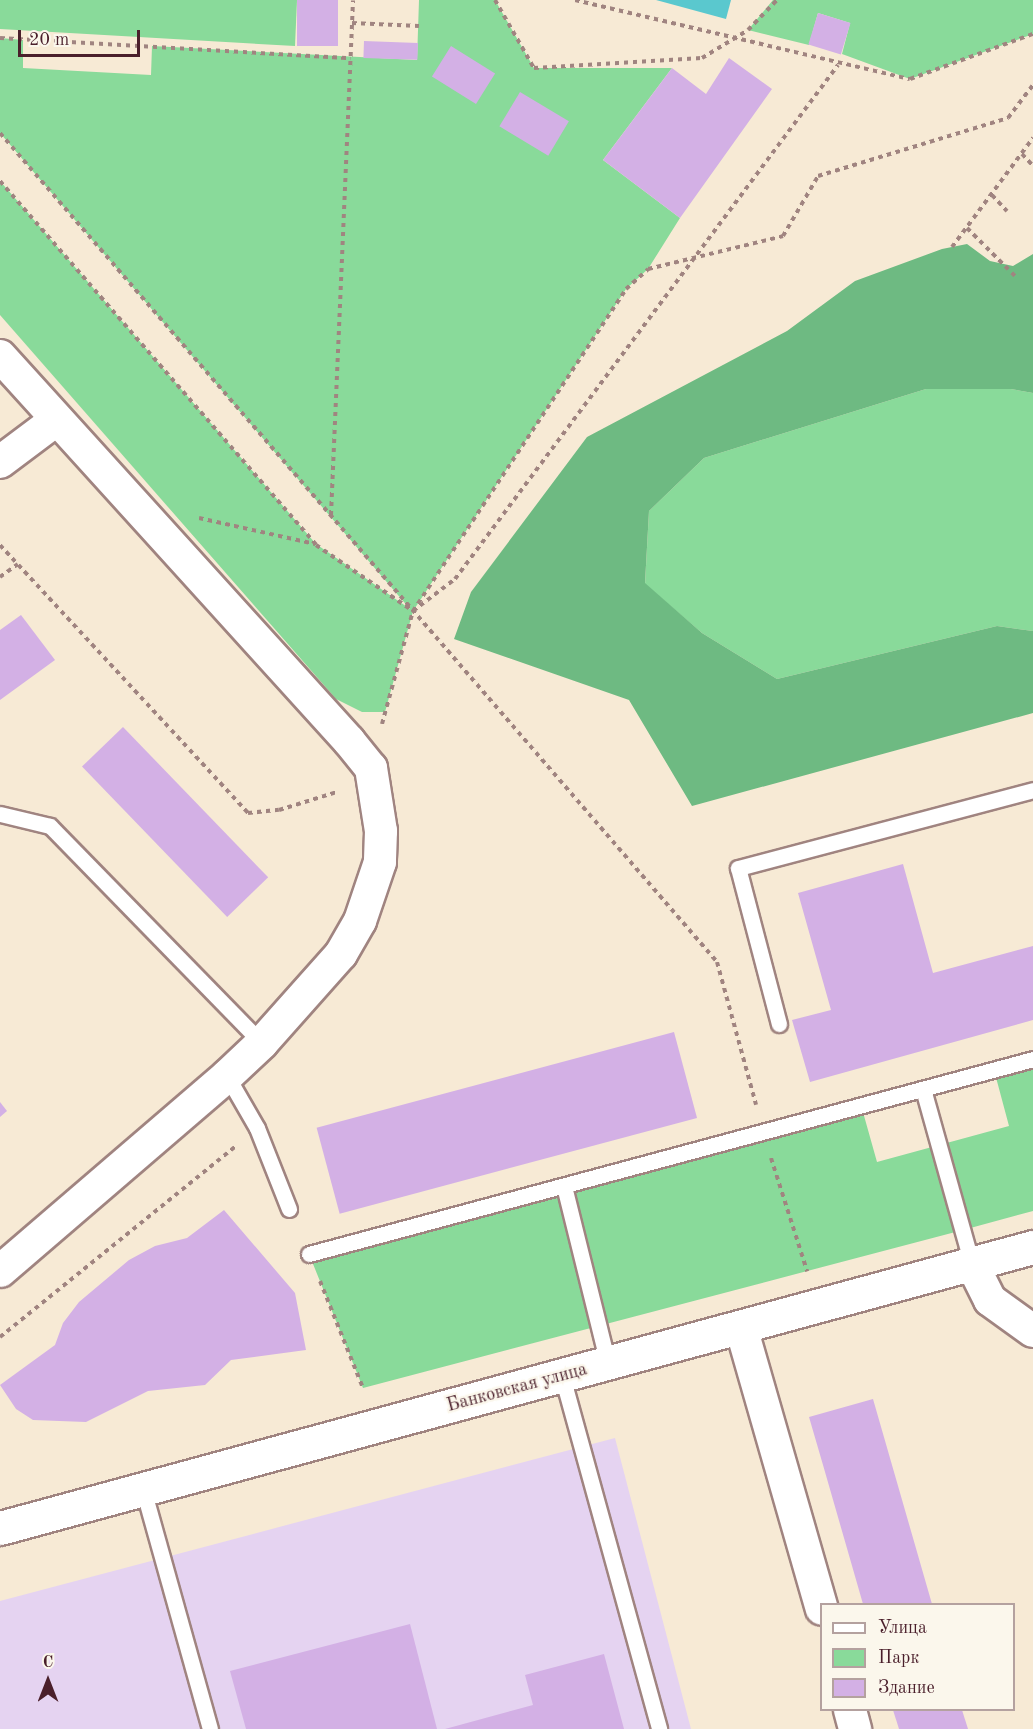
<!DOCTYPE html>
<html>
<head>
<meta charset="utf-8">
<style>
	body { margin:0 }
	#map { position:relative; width:1033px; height:1729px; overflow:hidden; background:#f7ead5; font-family:"Old Standard TT",serif }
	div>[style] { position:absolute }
	.built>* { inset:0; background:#e5d3f1 }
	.green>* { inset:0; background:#89da9a }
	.forest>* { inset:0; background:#6eba82 }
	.water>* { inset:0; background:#5ac8ce }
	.building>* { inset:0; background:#d3b0e5; transform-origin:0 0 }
	.path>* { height:4px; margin-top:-2px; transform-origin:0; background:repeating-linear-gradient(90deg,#a08480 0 4.5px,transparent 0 9px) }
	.roads { filter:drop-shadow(2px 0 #a08480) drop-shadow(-2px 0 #a08480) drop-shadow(0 2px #a08480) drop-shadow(0 -2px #a08480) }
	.lane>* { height:15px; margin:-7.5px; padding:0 7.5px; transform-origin:7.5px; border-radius:7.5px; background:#fff }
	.street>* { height:32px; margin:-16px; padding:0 16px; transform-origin:16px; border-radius:16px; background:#fff }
	.secondary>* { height:33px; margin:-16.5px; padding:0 16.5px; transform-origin:16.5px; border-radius:16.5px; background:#fff }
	span { translate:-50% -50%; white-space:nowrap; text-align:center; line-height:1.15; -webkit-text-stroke:4.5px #fbf7ec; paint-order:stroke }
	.street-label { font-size:18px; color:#4a1f2b }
	.legend { position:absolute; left:820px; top:1603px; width:195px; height:108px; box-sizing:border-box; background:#fbf7ec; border:2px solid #b4a19f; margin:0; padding:8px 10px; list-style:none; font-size:18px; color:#4a1f2b }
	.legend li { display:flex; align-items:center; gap:12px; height:30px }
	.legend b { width:30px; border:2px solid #b4a19f }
	.north { position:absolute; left:18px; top:1651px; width:60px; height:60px; -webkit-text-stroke:4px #fbf7ec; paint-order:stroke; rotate:0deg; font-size:16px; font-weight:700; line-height:24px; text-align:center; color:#4a1f2b }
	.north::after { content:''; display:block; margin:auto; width:21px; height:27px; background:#4a1f2b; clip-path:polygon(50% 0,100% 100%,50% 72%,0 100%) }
	.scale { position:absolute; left:18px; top:30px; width:122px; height:27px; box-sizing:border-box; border:3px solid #4a1f2b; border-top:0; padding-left:8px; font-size:18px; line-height:21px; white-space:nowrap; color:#4a1f2b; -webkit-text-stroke:4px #fbf7ec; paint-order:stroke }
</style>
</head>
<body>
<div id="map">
	<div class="built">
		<i style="clip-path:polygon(615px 1438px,691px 1729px,0 1729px,0 1601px)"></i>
	</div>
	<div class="green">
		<i style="clip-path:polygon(0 0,297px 0,295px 46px,0 29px)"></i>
		<i style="clip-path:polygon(419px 0,495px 0,534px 68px,672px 68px,603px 160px,680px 218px,648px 269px,626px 289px,413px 611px,385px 712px,362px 712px,336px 699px,0 315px,0 181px,316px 544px,410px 609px,0 133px,0 38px,23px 40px,23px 68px,151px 75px,152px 46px,417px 60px)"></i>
		<i style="clip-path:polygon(773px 0,1033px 0,1033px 34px,910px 79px,842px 54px,850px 23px,818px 13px,809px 45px,748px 30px)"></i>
		<i style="clip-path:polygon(926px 389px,1011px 389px,1033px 393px,1033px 631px,997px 626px,777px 679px,702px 633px,645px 584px,649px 511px,704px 458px)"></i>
		<i style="clip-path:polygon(1033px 1059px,1033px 1211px,963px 1230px,363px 1388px,309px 1254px,861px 1105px,877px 1162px,1009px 1126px,994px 1070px)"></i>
	</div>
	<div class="forest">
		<i style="clip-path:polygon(967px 244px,990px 261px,1013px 266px,1033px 254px,1033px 393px,1011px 389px,926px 389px,704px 458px,649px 511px,645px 583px,702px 633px,777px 679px,997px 626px,1033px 631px,1033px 713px,692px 806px,629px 700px,454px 639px,471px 592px,587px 437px,787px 331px,855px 281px,942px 249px)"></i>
	</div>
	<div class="water">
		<i style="clip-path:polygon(656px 0,731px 0,726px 19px)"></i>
	</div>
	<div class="building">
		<i style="left:297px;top:0;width:41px;height:46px"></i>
		<i style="left:818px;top:13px;width:34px;height:33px;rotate:17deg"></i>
		<i style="left:364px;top:41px;width:54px;height:17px;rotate:2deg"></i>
		<i style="left:451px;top:46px;width:52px;height:36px;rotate:32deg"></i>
		<i style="clip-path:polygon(729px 58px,772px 89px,680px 218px,603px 160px,672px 68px,706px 94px)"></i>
		<i style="left:520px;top:92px;width:57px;height:40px;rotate:31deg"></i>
		<i style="clip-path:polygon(21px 615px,55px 660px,0 700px,0 630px)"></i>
		<i style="left:123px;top:727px;width:209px;height:57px;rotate:46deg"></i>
		<i style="clip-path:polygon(903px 864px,933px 973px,1033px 946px,1033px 1020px,810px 1082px,792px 1020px,831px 1010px,798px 893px)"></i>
		<i style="left:674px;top:1032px;width:89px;height:370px;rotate:75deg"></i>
		<i style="clip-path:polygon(0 1102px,7px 1111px,0 1117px)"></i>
		<i style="clip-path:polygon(224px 1210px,295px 1293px,306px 1350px,231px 1360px,205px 1385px,148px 1391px,86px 1422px,33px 1420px,16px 1409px,0 1385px,55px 1345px,63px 1323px,79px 1302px,129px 1260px,155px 1246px,187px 1238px)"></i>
		<i style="clip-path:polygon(873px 1399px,932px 1604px,863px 1604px,823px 1465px,809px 1417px)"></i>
		<i style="clip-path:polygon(410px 1624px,437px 1729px,246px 1729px,230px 1671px)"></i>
		<i style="clip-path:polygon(604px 1654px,624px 1729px,445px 1729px,533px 1705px,525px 1675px)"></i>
		<i style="clip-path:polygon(893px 1710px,962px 1710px,968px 1729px,899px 1729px)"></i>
	</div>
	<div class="path">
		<i style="left:495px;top:0;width:78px;rotate:60.2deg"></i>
		<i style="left:534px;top:68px;width:168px;rotate:-3.4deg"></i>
		<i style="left:702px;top:58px;width:54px;rotate:-31.3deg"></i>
		<i style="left:748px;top:30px;width:42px;rotate:-46deg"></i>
		<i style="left:575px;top:0;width:344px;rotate:13.3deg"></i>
		<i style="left:910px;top:79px;width:131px;rotate:-20.1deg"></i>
		<i style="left:352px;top:23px;width:67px;rotate:2.6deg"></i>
		<i style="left:0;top:38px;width:351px;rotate:3.3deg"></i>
		<i style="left:0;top:133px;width:1096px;rotate:49.14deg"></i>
		<i style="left:717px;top:962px;width:148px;rotate:74.7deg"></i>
		<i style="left:1022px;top:154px;width:16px;rotate:47deg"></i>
		<i style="left:0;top:181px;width:482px;rotate:49deg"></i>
		<i style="left:316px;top:545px;width:117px;rotate:34.2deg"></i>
		<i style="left:413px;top:611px;width:386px;rotate:-56.5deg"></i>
		<i style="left:626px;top:289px;width:30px;rotate:-42deg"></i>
		<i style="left:648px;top:269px;width:139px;rotate:-13.7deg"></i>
		<i style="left:783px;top:236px;width:69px;rotate:-59.7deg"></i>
		<i style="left:818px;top:176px;width:199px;rotate:-17deg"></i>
		<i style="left:1008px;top:118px;width:41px;rotate:-52.9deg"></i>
		<i style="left:992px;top:195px;width:22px;rotate:47deg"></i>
		<i style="left:967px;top:228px;width:71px;rotate:45deg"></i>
		<i style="left:952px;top:247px;width:136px;rotate:-53.4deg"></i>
		<i style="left:331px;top:515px;width:515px;rotate:-87.55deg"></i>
		<i style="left:199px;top:518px;width:119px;rotate:12.6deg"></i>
		<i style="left:0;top:545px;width:365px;rotate:47.2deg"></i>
		<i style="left:248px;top:813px;width:31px;rotate:-6deg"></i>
		<i style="left:279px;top:810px;width:61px;rotate:-17.2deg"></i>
		<i style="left:0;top:577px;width:22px;rotate:-36deg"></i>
		<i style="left:382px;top:724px;width:117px;rotate:-74.7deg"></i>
		<i style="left:413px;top:611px;width:53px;rotate:-37.3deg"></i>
		<i style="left:455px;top:579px;width:641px;rotate:-53.31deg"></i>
		<i style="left:771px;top:1158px;width:119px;rotate:72.3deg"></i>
		<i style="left:320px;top:1281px;width:115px;rotate:68.1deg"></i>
		<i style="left:0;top:1337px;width:302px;rotate:-39deg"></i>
	</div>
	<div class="roads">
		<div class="lane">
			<i style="left:0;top:814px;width:51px;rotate:13.5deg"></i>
			<i style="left:50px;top:826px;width:303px;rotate:45.7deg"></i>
			<i style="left:779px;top:1024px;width:161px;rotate:-104.7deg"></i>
			<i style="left:738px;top:868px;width:305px;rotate:-14.8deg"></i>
			<i style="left:227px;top:1076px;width:60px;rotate:60deg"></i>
			<i style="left:257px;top:1128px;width:87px;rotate:68.4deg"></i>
			<i style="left:923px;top:1089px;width:182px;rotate:74.4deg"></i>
			<i style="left:564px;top:1186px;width:183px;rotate:76.1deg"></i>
			<i style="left:309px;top:1254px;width:750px;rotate:-15.07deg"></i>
			<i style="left:562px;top:1376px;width:366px;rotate:74.6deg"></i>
			<i style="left:143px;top:1489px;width:249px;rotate:74.4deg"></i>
		</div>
		<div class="street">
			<i style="left:0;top:356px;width:520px;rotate:47.81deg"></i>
			<i style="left:349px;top:741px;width:35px;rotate:51deg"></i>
			<i style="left:371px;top:768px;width:64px;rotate:81deg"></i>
			<i style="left:381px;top:831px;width:31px;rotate:92deg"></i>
			<i style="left:380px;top:862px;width:62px;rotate:108.7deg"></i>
			<i style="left:360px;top:921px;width:38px;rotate:120deg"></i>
			<i style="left:341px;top:954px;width:119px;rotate:131.6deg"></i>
			<i style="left:262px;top:1043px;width:48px;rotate:136.7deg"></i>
			<i style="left:227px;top:1076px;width:299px;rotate:139.3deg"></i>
			<i style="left:0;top:462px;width:70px;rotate:-36.9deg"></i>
			<i style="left:972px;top:1264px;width:40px;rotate:63.4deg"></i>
			<i style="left:990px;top:1300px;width:53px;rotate:35.8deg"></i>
			<i style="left:741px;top:1327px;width:293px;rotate:74deg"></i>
			<i style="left:850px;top:1710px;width:20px;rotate:75deg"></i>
		</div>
		<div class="secondary">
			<i style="left:0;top:1528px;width:1071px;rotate:-15.22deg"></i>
		</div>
	</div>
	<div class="street-label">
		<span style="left:517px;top:1388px;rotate:-15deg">Банковская улица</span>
	</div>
	<ul class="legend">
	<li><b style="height:8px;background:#fff"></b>Улица</li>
	<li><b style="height:16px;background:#89da9a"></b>Парк</li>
	<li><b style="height:16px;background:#d3b0e5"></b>Здание</li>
	</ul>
	<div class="north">С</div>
	<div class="scale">20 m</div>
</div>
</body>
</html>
